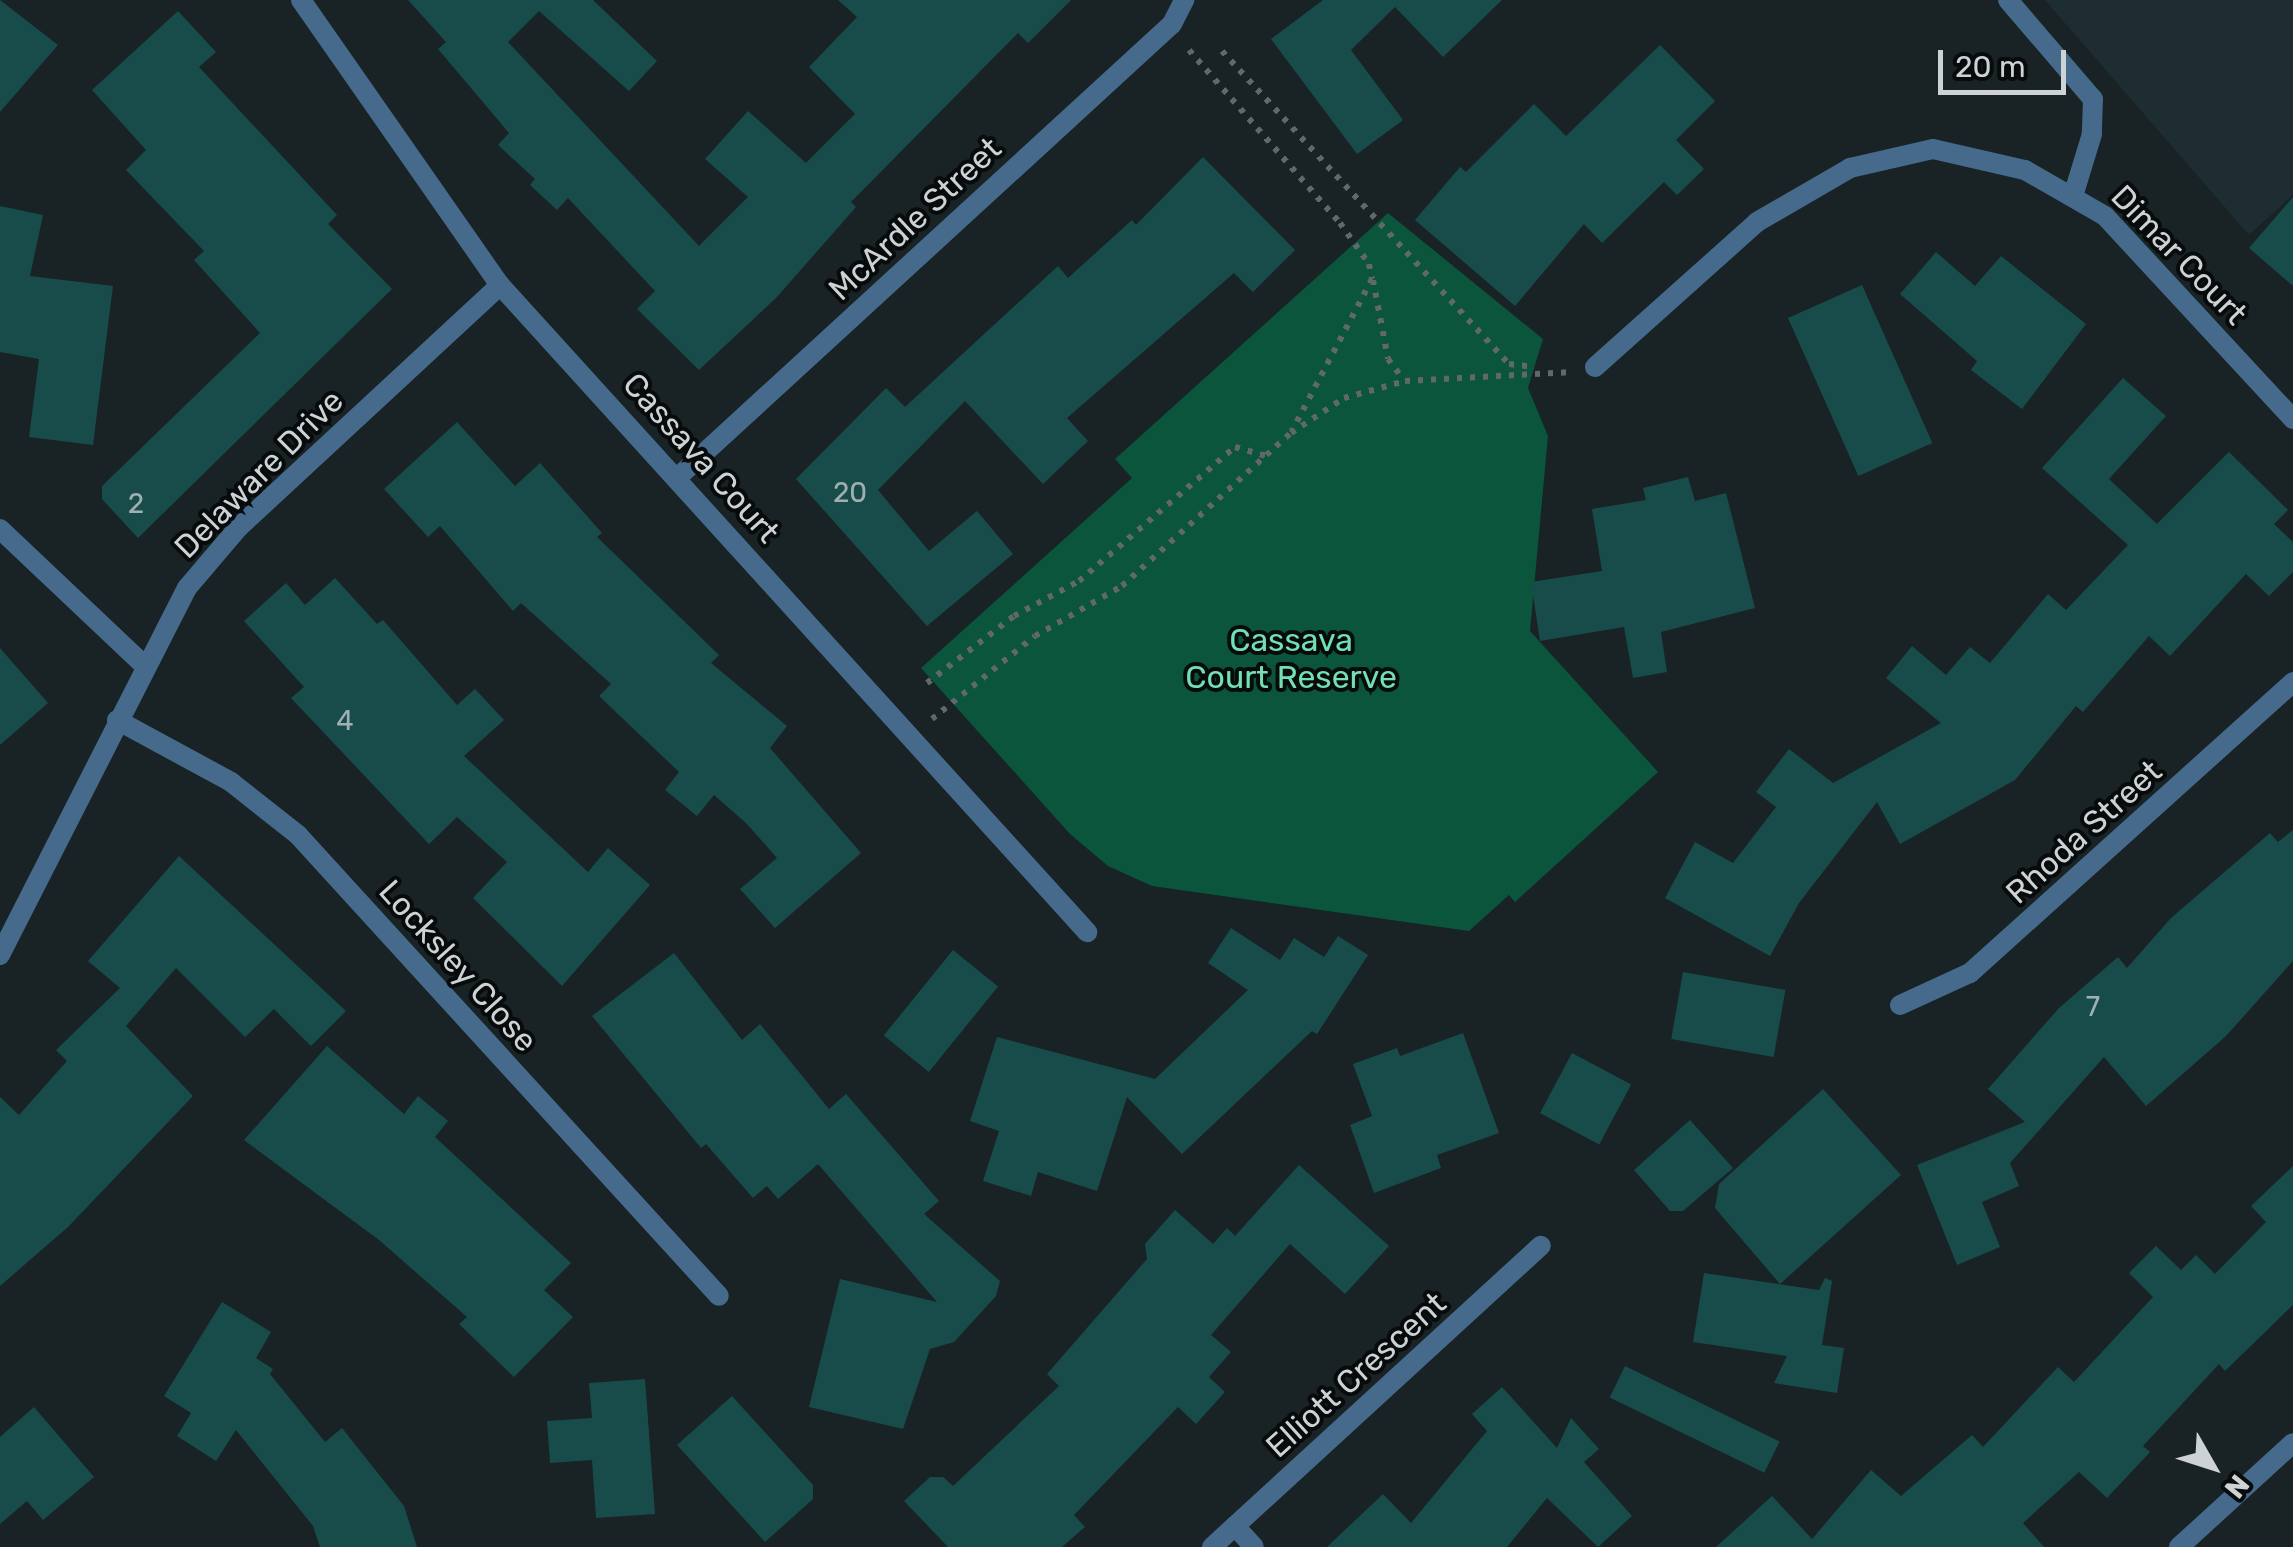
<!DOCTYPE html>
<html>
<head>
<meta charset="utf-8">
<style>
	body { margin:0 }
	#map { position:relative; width:2293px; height:1547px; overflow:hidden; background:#192224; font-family:Rubik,sans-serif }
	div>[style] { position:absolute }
	.built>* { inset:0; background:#1e2d32 }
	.green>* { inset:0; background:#0a553c }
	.building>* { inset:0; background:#184c4a; transform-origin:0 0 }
	.path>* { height:6px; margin-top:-3px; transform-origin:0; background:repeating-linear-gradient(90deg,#61686a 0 5px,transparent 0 13px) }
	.minor>* { height:20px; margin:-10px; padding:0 10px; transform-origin:10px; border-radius:10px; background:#456a8b }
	span { translate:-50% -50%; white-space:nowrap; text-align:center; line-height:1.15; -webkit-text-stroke:8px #070b0c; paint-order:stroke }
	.number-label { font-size:28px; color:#a0b0b2 }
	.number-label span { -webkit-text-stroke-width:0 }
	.street-label { font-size:32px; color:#cdd2d4 }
	.park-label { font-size:32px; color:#73e0b4 }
	.north { position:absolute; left:2163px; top:1417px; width:100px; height:100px; -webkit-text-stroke:8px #070b0c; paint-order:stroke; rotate:129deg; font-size:28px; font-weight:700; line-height:40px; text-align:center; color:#cdd2d4 }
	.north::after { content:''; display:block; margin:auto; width:35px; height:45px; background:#cdd2d4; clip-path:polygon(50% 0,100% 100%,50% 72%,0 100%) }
	.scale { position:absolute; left:1938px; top:50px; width:128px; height:45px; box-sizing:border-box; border:5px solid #cdd2d4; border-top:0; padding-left:12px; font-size:30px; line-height:35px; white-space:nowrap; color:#cdd2d4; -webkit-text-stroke:8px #070b0c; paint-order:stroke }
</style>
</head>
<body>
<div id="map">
	<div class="built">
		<i style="clip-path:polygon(2045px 0,2293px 0,2293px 195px,2249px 235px)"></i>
	</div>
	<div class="green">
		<i style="clip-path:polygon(1388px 213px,1543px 339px,1528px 388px,1548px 436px,1530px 631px,1658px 772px,1515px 902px,1509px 895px,1469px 931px,1152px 886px,1108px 866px,1070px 834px,921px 668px,1132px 478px,1115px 459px)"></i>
	</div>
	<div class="building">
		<i style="clip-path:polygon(0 0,58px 45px,0 112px)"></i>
		<i style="clip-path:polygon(408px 0,593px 0,657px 61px,629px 91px,539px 11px,508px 42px,699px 246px,748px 197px,705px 159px,748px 111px,806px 163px,855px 114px,809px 67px,857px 17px,838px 0,1071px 0,1028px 43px,1018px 33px,851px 202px,856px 207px,777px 297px,699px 370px,637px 309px,655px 291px,568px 198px,557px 210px,530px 185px,535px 179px,498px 145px,509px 133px,438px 49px,446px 42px)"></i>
		<i style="clip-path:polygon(1323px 0,1502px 0,1443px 57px,1395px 7px,1351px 50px,1403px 120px,1357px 154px,1271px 39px)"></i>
		<i style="clip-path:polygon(178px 11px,216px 52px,199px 67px,337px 215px,328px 224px,392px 289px,138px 538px,102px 499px,102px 486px,260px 333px,194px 260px,204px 251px,126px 170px,146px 150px,92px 90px)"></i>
		<i style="clip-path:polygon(1660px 45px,1715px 101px,1676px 140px,1704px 169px,1677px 195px,1664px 182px,1602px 243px,1584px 224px,1515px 306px,1415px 220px,1460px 167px,1466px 172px,1534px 104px,1566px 136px)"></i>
		<i style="clip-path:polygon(1203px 157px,1295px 250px,1253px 292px,1234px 273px,1067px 418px,1088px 441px,1043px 484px,965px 401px,878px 490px,929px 551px,977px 511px,1013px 554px,927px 626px,796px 479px,886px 388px,905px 407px,1058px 266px,1068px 278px,1132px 220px,1136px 225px)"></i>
		<i style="clip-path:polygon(2293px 197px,2293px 286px,2249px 248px)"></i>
		<i style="clip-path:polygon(0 206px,43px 215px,30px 276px,113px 286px,93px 445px,29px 437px,39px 359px,0 352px)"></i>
		<i style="clip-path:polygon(1936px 252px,1975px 286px,2001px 256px,2086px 324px,2022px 409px,1971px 370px,1977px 361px,1900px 294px)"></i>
		<i style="left:1862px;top:285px;width:173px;height:81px;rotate:66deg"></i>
		<i style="clip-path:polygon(2123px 378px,2166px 416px,2109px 479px,2157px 524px,2229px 452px,2288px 510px,2274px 524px,2293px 542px,2293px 572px,2269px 596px,2246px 574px,2170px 656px,2149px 636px,2083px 712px,2076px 706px,2015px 780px,1900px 844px,1877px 802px,1799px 903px,1770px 956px,1665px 898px,1695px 842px,1733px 863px,1776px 807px,1756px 792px,1789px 749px,1833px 783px,1941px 723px,1886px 678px,1912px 646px,1946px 675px,1970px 647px,1990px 663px,2048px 594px,2066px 610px,2128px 545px,2042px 468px)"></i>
		<i style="clip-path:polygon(457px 422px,515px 486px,540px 463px,602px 533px,597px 537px,719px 655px,711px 663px,787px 726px,770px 748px,861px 853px,775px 928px,740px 889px,777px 858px,746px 823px,714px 795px,697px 816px,665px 790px,679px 772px,599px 696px,611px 684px,521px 603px,513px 611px,440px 526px,428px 537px,384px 489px)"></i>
		<i style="clip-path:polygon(1688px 477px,1695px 501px,1726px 493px,1755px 608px,1661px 632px,1667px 672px,1633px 678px,1624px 627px,1540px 641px,1531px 582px,1602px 571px,1592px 509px,1646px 500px,1643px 488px)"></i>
		<i style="clip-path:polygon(335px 578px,377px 624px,383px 620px,457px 705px,475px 689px,504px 720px,464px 756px,588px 872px,608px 848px,650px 885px,562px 986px,473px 898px,507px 862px,457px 817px,429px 844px,291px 698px,304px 687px,244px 621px,286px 583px,305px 605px)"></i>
		<i style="clip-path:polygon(0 648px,48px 703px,0 745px)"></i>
		<i style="clip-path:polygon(2293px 830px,2293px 961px,2226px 1036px,2146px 1106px,2104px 1057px,2010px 1163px,2019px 1186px,1982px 1202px,2000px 1247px,1957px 1265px,1917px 1165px,2025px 1122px,1988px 1089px,2059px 1008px,2118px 957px,2127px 968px,2171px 918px,2270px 833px,2278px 842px)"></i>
		<i style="clip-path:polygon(179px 856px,346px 1011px,311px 1046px,274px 1009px,245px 1037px,176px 968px,126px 1026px,193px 1096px,68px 1227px,0 1286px,0 1097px,19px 1115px,67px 1061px,56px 1050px,120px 988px,88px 961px)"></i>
		<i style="clip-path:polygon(1231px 928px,1280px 960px,1294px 938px,1324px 957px,1338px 936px,1368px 955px,1317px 1034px,1312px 1031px,1182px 1154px,1127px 1097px,1097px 1191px,1038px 1172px,1031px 1196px,983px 1181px,999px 1131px,970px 1121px,997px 1037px,1155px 1079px,1248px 990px,1208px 963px)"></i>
		<i style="left:953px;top:950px;width:58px;height:110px;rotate:39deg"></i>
		<i style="clip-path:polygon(674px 953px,742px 1040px,760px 1024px,829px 1109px,846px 1094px,939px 1201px,924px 1214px,1000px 1281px,996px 1296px,954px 1342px,930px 1349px,903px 1429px,809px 1407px,840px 1279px,937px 1302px,818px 1164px,778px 1199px,767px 1186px,753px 1198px,706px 1144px,701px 1148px,592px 1016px)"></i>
		<i style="left:1683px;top:972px;width:104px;height:68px;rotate:10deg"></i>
		<i style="clip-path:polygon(1463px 1033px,1499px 1133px,1437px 1155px,1441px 1168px,1374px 1193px,1350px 1125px,1372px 1116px,1353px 1064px,1397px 1048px,1400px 1056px)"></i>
		<i style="clip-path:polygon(327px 1046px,404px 1114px,418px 1096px,448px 1121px,435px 1137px,571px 1263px,544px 1290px,573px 1317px,514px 1377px,459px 1324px,467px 1317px,379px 1240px,244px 1140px)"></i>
		<i style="left:1572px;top:1053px;width:67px;height:68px;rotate:28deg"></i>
		<i style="clip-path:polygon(1823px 1089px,1901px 1175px,1780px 1284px,1715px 1208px,1719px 1184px)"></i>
		<i style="clip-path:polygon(1690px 1120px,1733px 1168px,1683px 1211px,1670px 1211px,1634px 1170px)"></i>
		<i style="clip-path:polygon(1299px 1165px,1389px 1246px,1345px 1294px,1290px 1244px,1211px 1335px,1231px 1352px,1209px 1377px,1225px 1392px,1196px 1424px,1178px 1407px,1074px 1515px,1085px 1527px,1062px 1547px,948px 1547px,904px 1501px,930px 1477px,943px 1477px,953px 1486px,1059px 1386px,1047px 1374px,1147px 1259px,1145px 1244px,1175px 1210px,1213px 1244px,1227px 1228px,1235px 1236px)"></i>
		<i style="clip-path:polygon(2293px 1166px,2293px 1305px,2225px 1371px,2219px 1364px,2143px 1446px,2150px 1452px,2107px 1498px,2079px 1472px,2023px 1523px,2044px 1547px,1716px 1547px,1772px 1496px,1812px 1539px,1871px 1470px,1901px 1496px,1972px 1435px,1983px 1447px,2058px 1367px,2074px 1382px,2153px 1297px,2129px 1273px,2156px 1246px,2181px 1270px,2196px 1255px,2215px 1274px,2266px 1222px,2251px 1206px)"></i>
		<i style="clip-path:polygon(1704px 1273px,1819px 1290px,1825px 1278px,1832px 1281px,1822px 1345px,1844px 1348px,1837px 1393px,1774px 1383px,1787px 1356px,1693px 1342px)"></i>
		<i style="clip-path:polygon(222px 1302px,271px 1332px,256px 1358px,273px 1369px,270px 1374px,325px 1442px,342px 1428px,404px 1506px,417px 1547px,320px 1547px,313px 1526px,236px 1430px,216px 1461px,177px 1436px,191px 1413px,164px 1396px)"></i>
		<i style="left:1625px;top:1366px;width:172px;height:35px;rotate:26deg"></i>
		<i style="clip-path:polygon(645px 1379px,655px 1514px,596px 1518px,592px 1460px,550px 1463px,547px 1421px,592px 1418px,589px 1383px)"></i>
		<i style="clip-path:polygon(1502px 1387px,1557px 1448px,1571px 1418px,1599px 1449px,1584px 1462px,1632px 1516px,1598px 1547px,1547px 1498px,1507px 1547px,1327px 1547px,1383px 1494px,1411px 1523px,1487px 1431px,1472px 1414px)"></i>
		<i style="clip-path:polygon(732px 1396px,813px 1485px,813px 1499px,765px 1542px,677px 1445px)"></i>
		<i style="clip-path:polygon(34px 1407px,94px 1477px,43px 1520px,27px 1501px,0 1524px,0 1437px)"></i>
	</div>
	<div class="path">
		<i style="left:1189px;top:50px;width:230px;rotate:48.9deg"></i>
		<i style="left:1340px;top:223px;width:50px;rotate:54.7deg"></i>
		<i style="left:1369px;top:264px;width:15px;rotate:79deg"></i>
		<i style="left:1372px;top:279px;width:172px;rotate:117.8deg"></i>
		<i style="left:1222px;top:51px;width:425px;rotate:47.5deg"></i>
		<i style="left:1509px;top:364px;width:24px;rotate:7deg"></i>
		<i style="left:1373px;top:280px;width:80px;rotate:79.2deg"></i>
		<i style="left:1388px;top:359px;width:26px;rotate:53deg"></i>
		<i style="left:927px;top:683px;width:110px;rotate:-37.6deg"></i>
		<i style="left:1014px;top:616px;width:74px;rotate:-28.3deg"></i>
		<i style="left:1079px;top:581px;width:206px;rotate:-40.7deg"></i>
		<i style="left:1235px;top:447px;width:33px;rotate:16deg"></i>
		<i style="left:932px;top:719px;width:132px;rotate:-38.9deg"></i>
		<i style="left:1035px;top:636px;width:100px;rotate:-29.9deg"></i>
		<i style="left:1122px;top:586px;width:228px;rotate:-42.2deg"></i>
		<i style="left:1291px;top:433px;width:64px;rotate:-33.4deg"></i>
		<i style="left:1344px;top:398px;width:63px;rotate:-15.6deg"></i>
		<i style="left:1405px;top:381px;width:164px;rotate:-3.1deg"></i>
	</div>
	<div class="minor">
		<i style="left:301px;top:0;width:348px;rotate:55.1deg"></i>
		<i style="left:500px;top:285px;width:874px;rotate:47.78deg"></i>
		<i style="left:2008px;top:0;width:130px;rotate:49.4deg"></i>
		<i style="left:2093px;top:99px;width:35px;rotate:92deg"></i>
		<i style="left:2092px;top:134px;width:62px;rotate:107deg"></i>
		<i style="left:1595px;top:367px;width:217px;rotate:-41.8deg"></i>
		<i style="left:1757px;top:222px;width:108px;rotate:-30.1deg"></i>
		<i style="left:1850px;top:168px;width:85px;rotate:-12.9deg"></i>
		<i style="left:1933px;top:149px;width:94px;rotate:12.9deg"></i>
		<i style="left:2025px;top:170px;width:92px;rotate:29.9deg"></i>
		<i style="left:2105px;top:216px;width:277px;rotate:47.2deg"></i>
		<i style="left:678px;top:477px;width:670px;rotate:-42.52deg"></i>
		<i style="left:1172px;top:24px;width:27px;rotate:-63deg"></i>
		<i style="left:0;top:529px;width:198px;rotate:43.4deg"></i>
		<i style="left:117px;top:720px;width:130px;rotate:28.5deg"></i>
		<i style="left:231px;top:782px;width:85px;rotate:38.3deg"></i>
		<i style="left:298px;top:835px;width:624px;rotate:47.6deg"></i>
		<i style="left:0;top:955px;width:412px;rotate:-63deg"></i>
		<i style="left:187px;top:588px;width:79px;rotate:-49.6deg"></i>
		<i style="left:238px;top:528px;width:357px;rotate:-42.8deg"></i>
		<i style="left:1900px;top:1005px;width:77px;rotate:-24.6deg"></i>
		<i style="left:1970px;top:973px;width:435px;rotate:-42deg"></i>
		<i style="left:1235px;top:1526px;width:28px;rotate:48deg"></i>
		<i style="left:1212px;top:1547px;width:446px;rotate:-42.5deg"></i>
		<i style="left:2179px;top:1547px;width:154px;rotate:-42.4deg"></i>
	</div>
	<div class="number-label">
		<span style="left:850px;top:493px">20</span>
		<span style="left:136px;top:504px">2</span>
		<span style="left:345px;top:721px">4</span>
		<span style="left:2093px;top:1007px">7</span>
	</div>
	<div class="street-label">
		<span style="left:915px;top:219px;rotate:-43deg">McArdle Street</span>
		<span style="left:2179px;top:255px;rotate:46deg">Dimar Court</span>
		<span style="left:701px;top:458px;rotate:48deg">Cassava Court</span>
		<span style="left:259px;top:474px;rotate:-45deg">Delaware Drive</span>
		<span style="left:2084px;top:832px;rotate:-42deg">Rhoda Street</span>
		<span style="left:458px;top:966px;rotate:48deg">Locksley Close</span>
		<span style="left:1356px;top:1375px;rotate:-42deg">Elliott Crescent</span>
	</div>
	<div class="park-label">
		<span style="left:1291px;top:659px">Cassava<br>Court Reserve</span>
	</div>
	<div class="north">N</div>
	<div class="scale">20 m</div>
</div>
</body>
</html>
